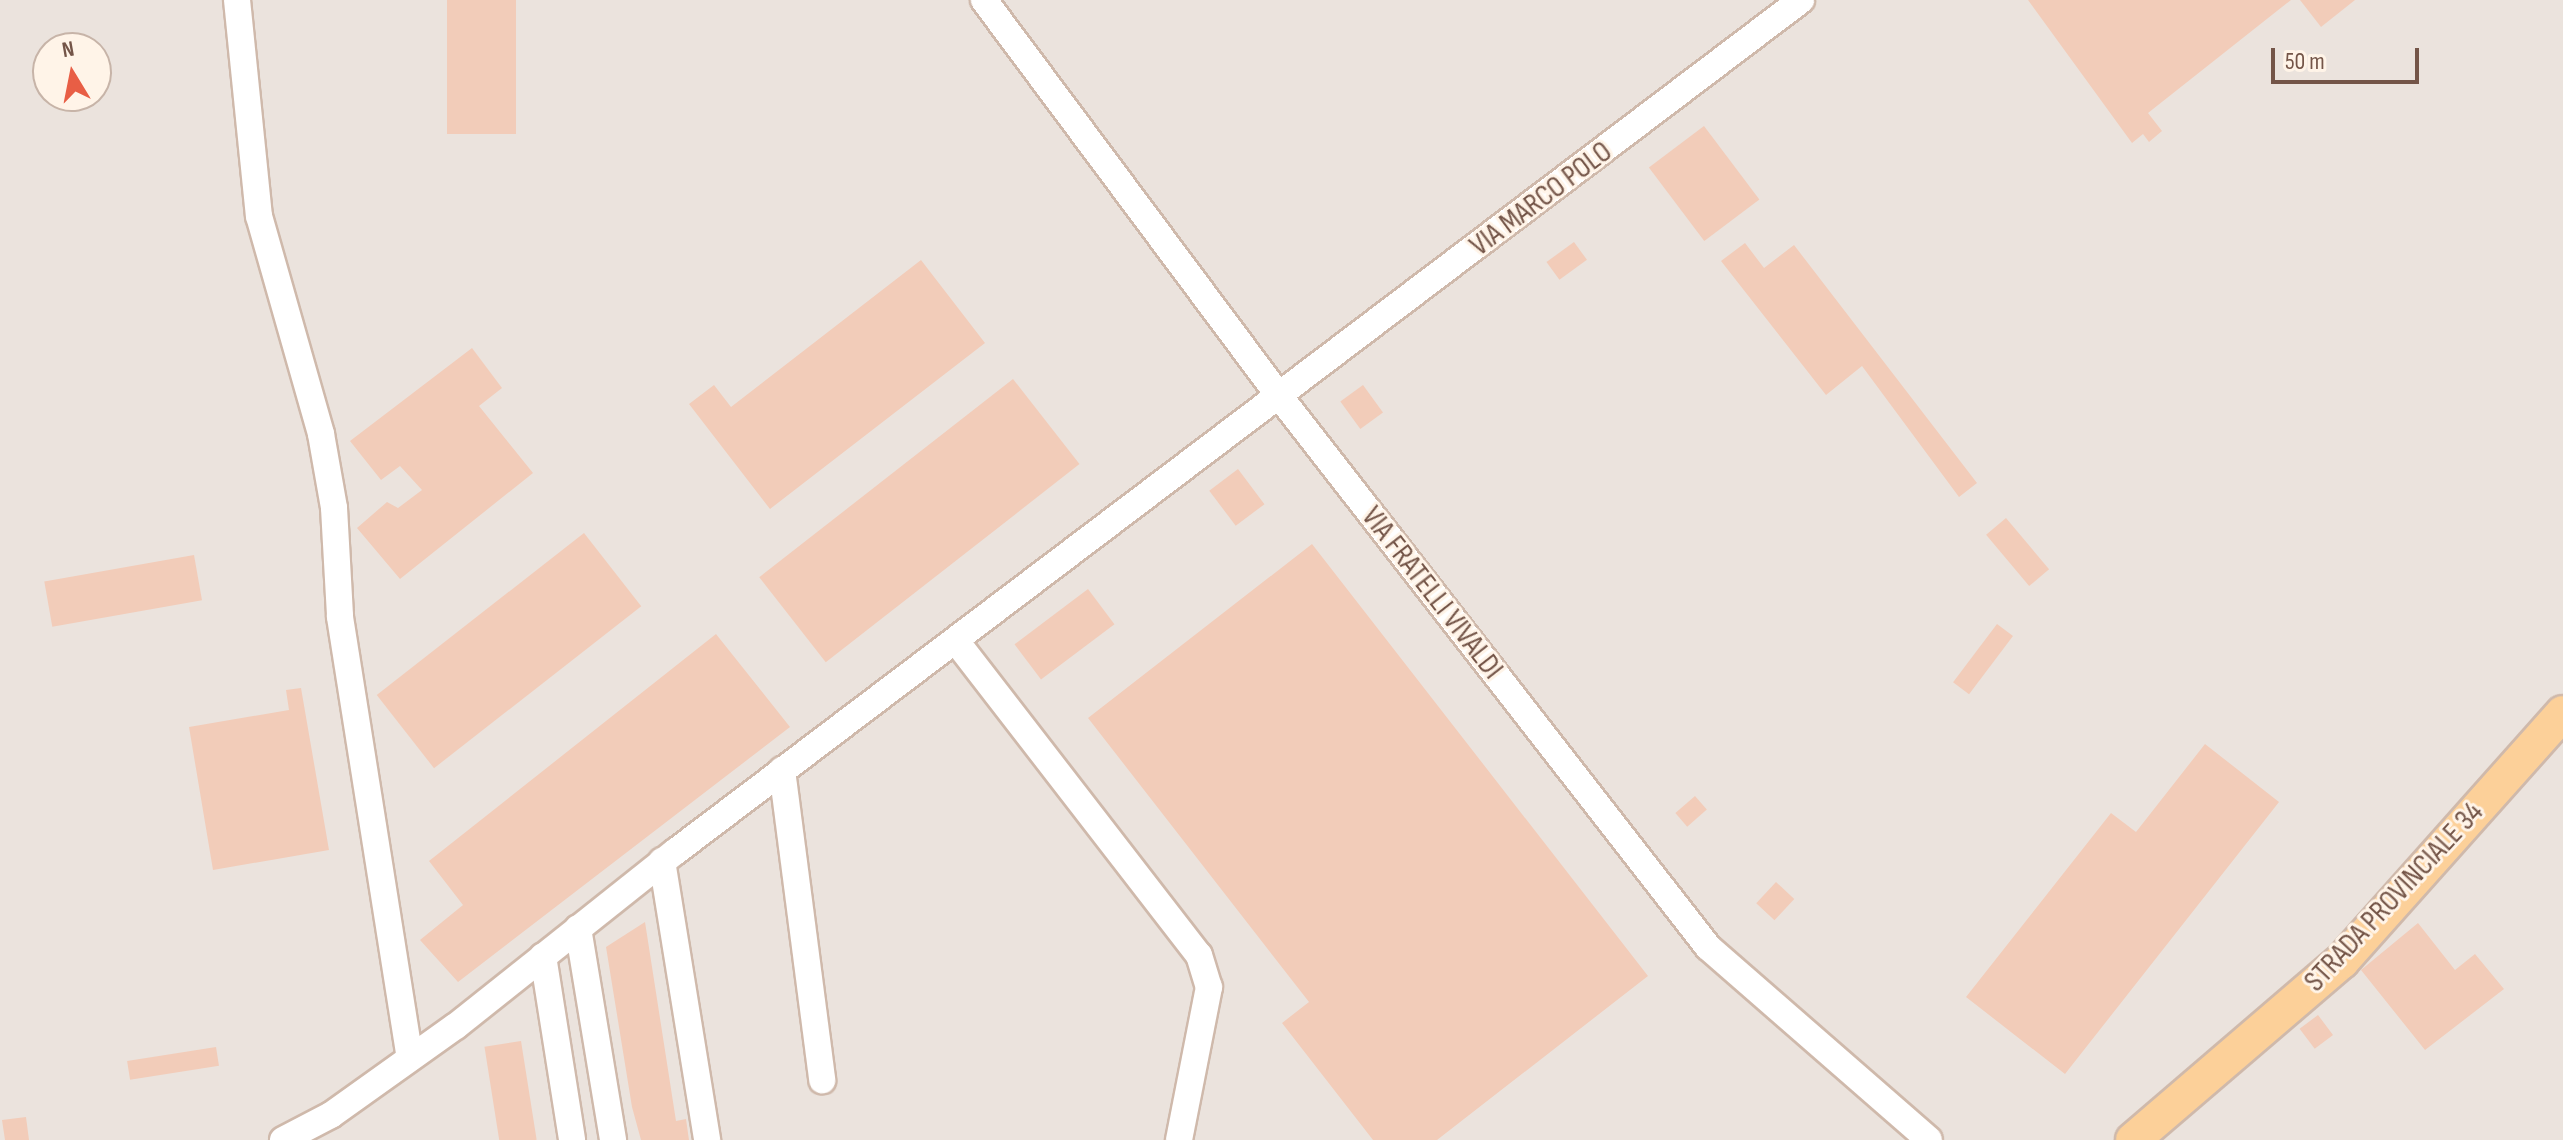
<!DOCTYPE html>
<html>
<head>
<meta charset="utf-8">
<style>
	body { margin:0 }
	#map { position:relative; width:2563px; height:1140px; overflow:hidden; background:#fcf0e2; font-family:"Sofia Sans Condensed",sans-serif }
	div>[style] { position:absolute }
	.industrial>* { inset:0; background:#ebe3dd }
	.building>* { inset:0; background:#f2ccb9; transform-origin:0 0 }
	.roads { filter:drop-shadow(2px 0 #cfb9ab) drop-shadow(-2px 0 #cfb9ab) drop-shadow(0 2px #cfb9ab) drop-shadow(0 -2px #cfb9ab) }
	.minor>* { height:26px; margin:-13px; padding:0 13px; transform-origin:13px; border-radius:13px; background:#fff }
	.major>* { height:34px; margin:-17px; padding:0 17px; transform-origin:17px; border-radius:17px; background:#fcd099 }
	span { translate:-50% -50%; white-space:nowrap; text-align:center; line-height:1.15; -webkit-text-stroke:6px #fff4e8; paint-order:stroke }
	.street-label { font-size:30px; color:#745548 }
	.north { position:absolute; left:32px; top:32px; width:80px; height:80px; box-sizing:border-box; background:#fff4e8; border:2px solid #c7b4a8; border-radius:50%; rotate:350deg; font-size:22px; font-weight:700; line-height:32px; text-align:center; color:#745548 }
	.north::after { content:''; display:block; margin:auto; width:28px; height:36px; background:#e85e45; clip-path:polygon(50% 0,100% 100%,50% 72%,0 100%) }
	.scale { position:absolute; left:2271px; top:48px; width:148px; height:36px; box-sizing:border-box; border:4px solid #745548; border-top:0; padding-left:10px; font-size:24px; line-height:28px; white-space:nowrap; color:#745548; -webkit-text-stroke:6px #fff4e8; paint-order:stroke }
</style>
</head>
<body>
<div id="map">
	<div class="industrial">
		<i style="clip-path:polygon(evenodd,0 0,2563px 0,2563px 1140px,0 1140px,0 0,48px 48px,96px 48px,96px 96px,48px 96px,48px 48px)"></i>
	</div>
	<div class="building">
		<i style="left:447px;top:0;width:69px;height:134px"></i>
		<i style="clip-path:polygon(2028px 0,2291px 0,2148px 113px,2162px 131px,2149px 142px,2143px 134px,2132px 143px)"></i>
		<i style="clip-path:polygon(2300px 0,2355px 0,2321px 27px)"></i>
		<i style="left:1704px;top:126px;width:92px;height:69px;rotate:53deg"></i>
		<i style="left:1574px;top:242px;width:22px;height:34px;rotate:54deg"></i>
		<i style="clip-path:polygon(1745px 243px,1764px 268px,1794px 245px,1977px 483px,1959px 497px,1862px 366px,1826px 395px,1721px 261px)"></i>
		<i style="clip-path:polygon(921px 260px,985px 343px,770px 509px,689px 404px,714px 385px,731px 407px)"></i>
		<i style="clip-path:polygon(472px 348px,502px 388px,479px 406px,533px 473px,400px 579px,357px 528px,387px 502px,398px 508px,422px 490px,400px 466px,381px 480px,350px 441px)"></i>
		<i style="left:1013px;top:379px;width:108px;height:322px;rotate:52deg"></i>
		<i style="left:1363px;top:385px;width:34px;height:28px;rotate:54deg"></i>
		<i style="left:1238px;top:469px;width:44px;height:36px;rotate:53deg"></i>
		<i style="left:2006px;top:518px;width:67px;height:26px;rotate:50deg"></i>
		<i style="left:584px;top:533px;width:93px;height:263px;rotate:52deg"></i>
		<i style="clip-path:polygon(1312px 544px,1648px 976px,1437px 1140px,1373px 1140px,1282px 1023px,1309px 1002px,1088px 718px)"></i>
		<i style="left:194px;top:555px;width:46px;height:152px;rotate:80deg"></i>
		<i style="left:1088px;top:589px;width:44px;height:92px;rotate:53deg"></i>
		<i style="left:1997px;top:624px;width:20px;height:73px;rotate:37deg"></i>
		<i style="clip-path:polygon(716px 634px,790px 727px,458px 982px,420px 940px,463px 905px,429px 861px)"></i>
		<i style="clip-path:polygon(301px 688px,329px 850px,213px 870px,189px 727px,289px 710px,286px 690px)"></i>
		<i style="clip-path:polygon(2205px 744px,2279px 802px,2065px 1074px,1966px 997px,2111px 813px,2136px 832px)"></i>
		<i style="left:1695px;top:796px;width:18px;height:26px;rotate:49deg"></i>
		<i style="left:1776px;top:882px;width:25px;height:29px;rotate:43deg"></i>
		<i style="clip-path:polygon(645px 922px,676px 1121px,686px 1119px,689px 1140px,641px 1140px,632px 1107px,606px 947px)"></i>
		<i style="clip-path:polygon(2418px 923px,2455px 970px,2475px 954px,2504px 989px,2425px 1050px,2361px 970px)"></i>
		<i style="left:2318px;top:1015px;width:25px;height:23px;rotate:53deg"></i>
		<i style="left:521px;top:1041px;width:100px;height:37px;rotate:81deg"></i>
		<i style="left:216px;top:1047px;width:19px;height:90px;rotate:81deg"></i>
		<i style="clip-path:polygon(26px 1117px,29px 1140px,5px 1140px,2px 1120px)"></i>
	</div>
	<div class="roads">
		<div class="minor">
			<i style="left:237px;top:0;width:217px;rotate:84.2deg"></i>
			<i style="left:259px;top:216px;width:227px;rotate:74.1deg"></i>
			<i style="left:321px;top:434px;width:75px;rotate:80deg"></i>
			<i style="left:334px;top:508px;width:109px;rotate:86.8deg"></i>
			<i style="left:340px;top:617px;width:442px;rotate:81deg"></i>
			<i style="left:984px;top:0;width:495px;rotate:53.3deg"></i>
			<i style="left:1280px;top:397px;width:697px;rotate:52.11deg"></i>
			<i style="left:1708px;top:947px;width:293px;rotate:41.1deg"></i>
			<i style="left:956px;top:641px;width:397px;rotate:52.3deg"></i>
			<i style="left:1199px;top:955px;width:34px;rotate:73deg"></i>
			<i style="left:1209px;top:987px;width:156px;rotate:101.1deg"></i>
			<i style="left:782px;top:770px;width:313px;rotate:82.6deg"></i>
			<i style="left:662px;top:861px;width:283px;rotate:80.8deg"></i>
			<i style="left:578px;top:928px;width:215px;rotate:80.6deg"></i>
			<i style="left:543px;top:956px;width:186px;rotate:81deg"></i>
			<i style="left:283px;top:1140px;width:54px;rotate:-27.5deg"></i>
			<i style="left:331px;top:1115px;width:153px;rotate:-35.5deg"></i>
			<i style="left:456px;top:1026px;width:280px;rotate:-38.5deg"></i>
			<i style="left:675px;top:852px;width:1412px;rotate:-37.11deg"></i>
		</div>
		<div class="major">
			<i style="left:2133px;top:1140px;width:275px;rotate:-40.6deg"></i>
			<i style="left:2342px;top:961px;width:332px;rotate:-48.3deg"></i>
		</div>
	</div>
	<div class="street-label">
		<span style="left:1541px;top:199px;rotate:-37deg">VIA MARCO POLO</span>
		<span style="left:1432px;top:593px;rotate:52deg">VIA FRATELLI VIVALDI</span>
		<span style="left:2394px;top:897px;rotate:-47deg">STRADA PROVINCIALE 34</span>
	</div>
	<div class="north">N</div>
	<div class="scale">50 m</div>
</div>
</body>
</html>
